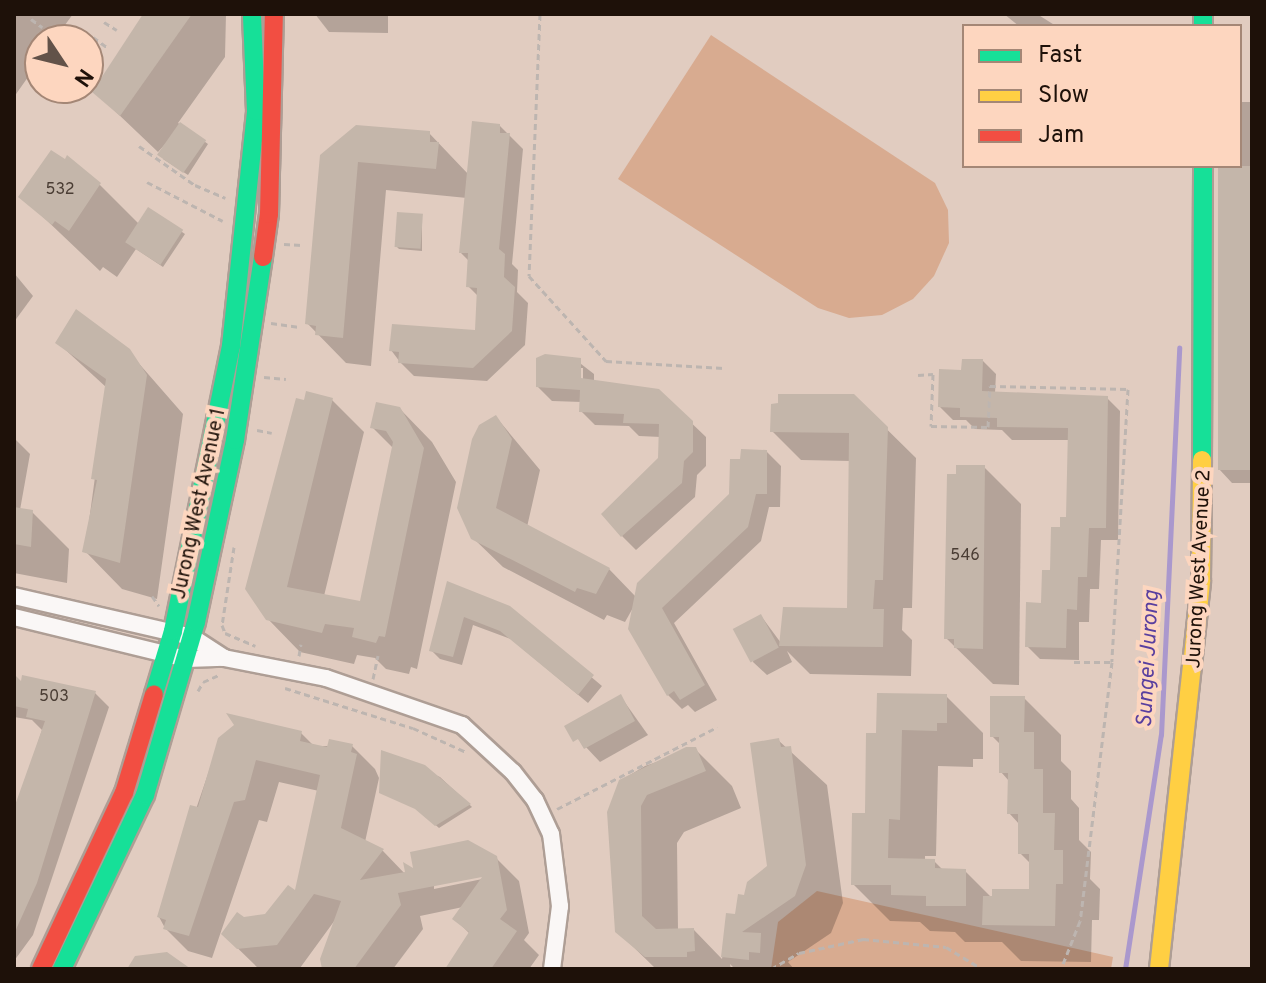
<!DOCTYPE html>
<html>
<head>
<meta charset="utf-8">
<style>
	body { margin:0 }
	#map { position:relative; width:1266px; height:983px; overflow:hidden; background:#e1ccc0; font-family:Overpass,sans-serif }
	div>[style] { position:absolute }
	.green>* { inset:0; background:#d8ab90 }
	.shadow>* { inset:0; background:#0003 }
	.stream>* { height:5px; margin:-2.5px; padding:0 2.5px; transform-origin:2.5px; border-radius:2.5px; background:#aa98cd }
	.building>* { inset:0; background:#c4b6aa; transform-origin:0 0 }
	.path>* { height:3px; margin-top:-1.5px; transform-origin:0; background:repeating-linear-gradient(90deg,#bdb5b0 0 6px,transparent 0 10px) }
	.roads { filter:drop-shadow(2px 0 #ae9e95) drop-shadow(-2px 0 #ae9e95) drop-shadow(0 2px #ae9e95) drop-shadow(0 -2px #ae9e95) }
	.street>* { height:16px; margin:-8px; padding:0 8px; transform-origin:8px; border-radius:8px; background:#faf7f6 }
	.fast>* { height:18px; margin:-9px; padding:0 9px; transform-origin:9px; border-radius:9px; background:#16e098 }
	.slow>* { height:18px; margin:-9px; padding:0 9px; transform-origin:9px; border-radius:9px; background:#ffcf43 }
	.jam>* { height:18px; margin:-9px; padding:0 9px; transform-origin:9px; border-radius:9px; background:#f24e42 }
	span { translate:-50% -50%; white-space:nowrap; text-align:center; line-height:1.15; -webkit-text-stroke:8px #fdd6bf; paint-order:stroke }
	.number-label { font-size:16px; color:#4a3d34 }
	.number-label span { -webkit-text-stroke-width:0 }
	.street-label { font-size:20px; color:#1e1109 }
	.water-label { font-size:22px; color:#593f9f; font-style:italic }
	.frame { position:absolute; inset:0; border:16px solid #1e1109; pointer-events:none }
	.legend { position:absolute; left:962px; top:24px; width:280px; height:144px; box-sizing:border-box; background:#fdd6bf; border:2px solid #a48776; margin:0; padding:10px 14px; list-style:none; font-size:24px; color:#1e1109 }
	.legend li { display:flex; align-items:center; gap:16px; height:40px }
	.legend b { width:40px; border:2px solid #a48776 }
	.north { position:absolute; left:24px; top:24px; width:80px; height:80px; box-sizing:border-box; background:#fdd6bf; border:2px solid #a48776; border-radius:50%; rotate:125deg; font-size:22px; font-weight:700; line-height:32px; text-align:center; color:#1e1109 }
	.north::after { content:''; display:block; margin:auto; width:28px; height:36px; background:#625249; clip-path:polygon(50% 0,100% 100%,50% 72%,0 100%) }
</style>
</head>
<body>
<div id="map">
	<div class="green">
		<i style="clip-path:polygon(711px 35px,935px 183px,948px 210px,949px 243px,934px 276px,913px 299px,882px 315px,849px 318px,818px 308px,618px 179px)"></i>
		<i style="clip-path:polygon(817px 891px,1113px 957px,1111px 969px,771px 969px,778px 922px)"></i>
	</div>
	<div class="shadow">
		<i style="clip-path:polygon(14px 14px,73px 14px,54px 40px,40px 40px,40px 60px,14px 97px)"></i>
		<i style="clip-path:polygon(146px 14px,226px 14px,225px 57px,178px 123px,208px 144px,188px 175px,163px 159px,177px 131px,158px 152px,95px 92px)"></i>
		<i style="clip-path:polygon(315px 14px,388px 14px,388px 33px,329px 32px)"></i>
		<i style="clip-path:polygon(1004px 14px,1037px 14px,1056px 26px,1019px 26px)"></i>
		<i style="clip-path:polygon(1240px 102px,1252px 102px,1252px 483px,1232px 483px,1219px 469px,1219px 166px,1240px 166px)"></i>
		<i style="clip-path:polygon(500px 126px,523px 149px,512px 264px,518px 270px,517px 292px,528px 303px,525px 345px,487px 381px,414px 376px,400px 362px,391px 350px,477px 332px,478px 296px,468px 286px,469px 261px,461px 253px,467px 198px,386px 190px,371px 366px,346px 363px,307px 323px,322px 156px,429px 133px,469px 175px)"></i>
		<i style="clip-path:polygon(100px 185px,139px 224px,149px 210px,185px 234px,163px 267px,136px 249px,117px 277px,103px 267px,100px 271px,21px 196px)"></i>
		<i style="clip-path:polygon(422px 216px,422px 251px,399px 249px,396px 246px)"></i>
		<i style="clip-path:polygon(14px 273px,33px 296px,14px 322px)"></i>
		<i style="clip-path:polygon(58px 343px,128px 351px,183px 414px,157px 599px,122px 589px,85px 551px,107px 388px)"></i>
		<i style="clip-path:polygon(evenodd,572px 357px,594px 374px,594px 382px,658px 391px,706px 437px,706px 466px,697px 475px,695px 497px,636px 550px,622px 536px,660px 459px,661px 437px,639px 436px,629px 426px,595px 425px,581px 411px,582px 402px,552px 401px,538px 387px,538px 360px,572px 357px,579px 368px,583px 368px,583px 388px,579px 368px)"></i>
		<i style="clip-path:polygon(983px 361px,996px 374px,995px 393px,1107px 398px,1120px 411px,1118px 540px,1101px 540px,1099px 589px,1090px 589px,1089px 622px,1079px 622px,1079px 660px,1040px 659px,1027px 646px,1068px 519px,1070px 440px,1012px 440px,1002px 430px,975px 429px,966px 420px,953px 420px,940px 407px,963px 372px)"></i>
		<i style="clip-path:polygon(853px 396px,916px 458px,912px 608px,903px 608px,902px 630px,912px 640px,911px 676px,810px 674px,787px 651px,792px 662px,767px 675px,753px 662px,761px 616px,781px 643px,849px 610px,851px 461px,801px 460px,772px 431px)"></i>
		<i style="clip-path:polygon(332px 400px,364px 432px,324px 596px,361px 603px,394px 449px,372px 427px,399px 408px,432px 442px,456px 482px,417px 669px,411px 667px,409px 674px,386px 669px,375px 658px,357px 655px,354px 664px,300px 652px,267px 618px)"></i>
		<i style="clip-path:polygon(496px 417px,540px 470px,527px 527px,609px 569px,636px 597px,731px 494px,742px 461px,767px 452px,781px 466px,780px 507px,769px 507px,761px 541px,674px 623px,717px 700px,695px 712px,688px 705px,682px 709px,668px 695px,630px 628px,634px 606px,625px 622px,607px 615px,604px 620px,503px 567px,473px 538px)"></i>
		<i style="clip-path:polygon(14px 438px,30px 454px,20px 510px,32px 512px,69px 549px,67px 583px,14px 573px)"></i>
		<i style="clip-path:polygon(984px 467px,1021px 504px,1019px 685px,993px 684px,946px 638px,958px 476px)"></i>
		<i style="clip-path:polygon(448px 584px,509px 608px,602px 686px,588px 703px,511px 639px,473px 625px,462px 665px,440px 659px,431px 650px)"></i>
		<i style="clip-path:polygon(14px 677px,22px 685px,95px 693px,109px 707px,33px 935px,14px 961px,14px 815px,42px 730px,32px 720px,14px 717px)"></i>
		<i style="clip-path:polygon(946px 696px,983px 733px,983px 759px,973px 759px,973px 767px,938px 766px,936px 856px,925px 856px,925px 861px,934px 861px,943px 870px,965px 871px,994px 900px,1031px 891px,1031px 864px,1020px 853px,1020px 825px,1009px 813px,1009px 781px,1001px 772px,1001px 745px,992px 736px,1024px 698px,1061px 735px,1061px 761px,1071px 771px,1071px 799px,1079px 808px,1079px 840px,1091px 852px,1090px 879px,1100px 889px,1099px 920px,1092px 920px,1091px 962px,1021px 961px,1002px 942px,965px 942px,955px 932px,930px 931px,920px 922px,890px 921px,853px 884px,878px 735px)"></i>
		<i style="clip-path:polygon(621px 697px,648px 735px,600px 762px,567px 727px)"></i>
		<i style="clip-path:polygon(evenodd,301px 733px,314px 746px,352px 746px,375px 769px,379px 778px,365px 842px,383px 851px,408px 877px,496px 858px,519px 881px,529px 933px,524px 940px,539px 955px,529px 969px,446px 969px,470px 934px,455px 919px,463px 907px,420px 916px,423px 929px,393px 969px,324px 969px,335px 920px,300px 968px,259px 969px,223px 934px,243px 919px,266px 916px,297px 894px,319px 791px,279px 782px,267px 822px,259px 820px,212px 958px,188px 951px,165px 928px,159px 917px,220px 739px,301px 733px,492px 873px,492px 877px,434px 889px,434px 884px,492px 873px)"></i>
		<i style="clip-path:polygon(778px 740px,827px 785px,843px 903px,831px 933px,788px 962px,794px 969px,735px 969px,730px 964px,731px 969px,656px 969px,617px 931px,620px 781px,645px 766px,695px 749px,732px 786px,741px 808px,684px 832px,677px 843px,678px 930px,694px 930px,722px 959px,728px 915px,737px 916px,770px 867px)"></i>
		<i style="clip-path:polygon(383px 753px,440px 777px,472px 807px,439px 828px,420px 811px)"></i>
	</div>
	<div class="stream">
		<i style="left:1125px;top:969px;width:237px;rotate:-81.3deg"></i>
		<i style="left:1161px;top:735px;width:388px;rotate:-87.3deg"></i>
	</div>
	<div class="building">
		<i style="clip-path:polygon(143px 14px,192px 14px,120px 116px,92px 92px)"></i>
		<i style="clip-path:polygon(472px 121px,500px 124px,500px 133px,510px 133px,499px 249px,505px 254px,504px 277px,515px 287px,512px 331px,473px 368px,398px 363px,399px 352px,389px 351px,392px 324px,475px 330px,477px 288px,466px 287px,468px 253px,459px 253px)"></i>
		<i style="left:180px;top:122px;width:32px;height:40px;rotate:35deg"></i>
		<i style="clip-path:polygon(356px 125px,430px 131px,430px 142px,439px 142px,436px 169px,358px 162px,343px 338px,315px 335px,316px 326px,305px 324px,320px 155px)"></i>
		<i style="clip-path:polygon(51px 150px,65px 159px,67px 155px,101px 183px,69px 231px,55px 221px,52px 225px,18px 197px)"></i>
		<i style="left:1218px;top:166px;width:34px;height:304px"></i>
		<i style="left:148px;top:207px;width:42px;height:42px;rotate:33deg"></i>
		<i style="left:397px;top:212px;width:26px;height:35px;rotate:4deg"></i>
		<i style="clip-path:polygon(76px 309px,130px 349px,147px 375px,120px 563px,82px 552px,97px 480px,91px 479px,106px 379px,55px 343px)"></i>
		<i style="clip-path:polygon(545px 354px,581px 358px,581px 378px,659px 389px,693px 421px,693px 452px,684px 461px,682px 483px,621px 537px,601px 514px,658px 458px,659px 424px,623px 423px,624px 414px,579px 412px,580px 390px,536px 387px,536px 358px)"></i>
		<i style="clip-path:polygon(962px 359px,983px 359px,982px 391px,1108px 396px,1106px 528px,1089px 528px,1087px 577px,1078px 577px,1077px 610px,1067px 609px,1066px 648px,1025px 647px,1026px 602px,1041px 603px,1042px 570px,1050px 570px,1051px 527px,1060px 527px,1060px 517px,1066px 517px,1068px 428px,997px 427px,997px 418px,960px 417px,960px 408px,938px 407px,939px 369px,961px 370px)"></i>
		<i style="clip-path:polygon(306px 391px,333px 398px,287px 587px,360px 601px,393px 442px,386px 431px,370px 428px,376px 402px,400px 407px,424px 448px,385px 637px,379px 636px,376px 643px,352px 637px,354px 628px,325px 624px,322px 633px,266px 620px,245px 589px,296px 398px,304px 400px)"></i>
		<i style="clip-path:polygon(778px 394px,854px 394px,888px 427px,883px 580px,875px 580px,873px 609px,884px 609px,883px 647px,779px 646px,783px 607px,847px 608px,849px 433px,770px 432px,771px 404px,778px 403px)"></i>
		<i style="clip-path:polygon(496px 415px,512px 439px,496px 508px,610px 568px,596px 594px,577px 588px,575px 592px,471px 539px,457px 508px,472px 439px,479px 425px)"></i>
		<i style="clip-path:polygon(741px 449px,767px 450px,767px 494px,756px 494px,748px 527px,662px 608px,705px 685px,680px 700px,674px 691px,667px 696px,628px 629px,637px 583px,729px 494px,730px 459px,740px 459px)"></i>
		<i style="clip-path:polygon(956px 465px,985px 465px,983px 649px,954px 648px,954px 639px,944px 639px,947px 474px,956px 474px)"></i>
		<i style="clip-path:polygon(14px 507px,33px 510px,31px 547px,14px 544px)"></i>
		<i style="clip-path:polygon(447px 581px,510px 606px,594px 675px,578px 695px,500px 631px,464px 617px,453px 657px,429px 651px)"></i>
		<i style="left:761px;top:614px;width:38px;height:32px;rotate:62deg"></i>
		<i style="clip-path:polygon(14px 674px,21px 681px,22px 675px,96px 691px,37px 883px,14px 934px,14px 808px,45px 721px,26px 717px,28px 709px,14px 706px)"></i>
		<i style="clip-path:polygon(877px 693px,947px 694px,947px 723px,937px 723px,937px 731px,902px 730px,900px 820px,889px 819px,888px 858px,935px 859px,935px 868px,966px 869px,966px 906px,926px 906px,926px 896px,891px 895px,891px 885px,851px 885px,852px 813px,865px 813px,866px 733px,876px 733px)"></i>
		<i style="clip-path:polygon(621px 694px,635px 721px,584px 749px,578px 739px,573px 742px,564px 726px)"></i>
		<i style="clip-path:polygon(990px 696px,1025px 696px,1024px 732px,1034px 732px,1034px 769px,1043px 769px,1043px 813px,1055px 813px,1054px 850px,1063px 850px,1063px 884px,1056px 884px,1055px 926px,982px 925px,983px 896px,992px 896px,992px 889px,1029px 889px,1029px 854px,1018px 854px,1018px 814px,1007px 814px,1008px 773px,999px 773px,999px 737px,990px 737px)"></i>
		<i style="clip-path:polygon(226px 713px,302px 731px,300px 741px,327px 747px,329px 739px,353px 744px,351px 752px,357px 754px,341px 828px,384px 849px,360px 880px,405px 872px,403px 862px,413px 868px,410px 852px,468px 840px,497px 856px,507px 910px,500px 919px,517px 931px,491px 969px,445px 969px,469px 932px,452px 919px,482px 877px,398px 893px,401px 905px,354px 969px,322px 969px,320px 959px,341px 901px,314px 894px,277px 945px,237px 949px,221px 934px,237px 912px,244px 917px,265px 914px,288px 885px,295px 890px,320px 775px,256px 760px,245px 800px,234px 802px,189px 936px,163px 929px,166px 920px,157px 917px,190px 805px,198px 807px,218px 738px,234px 725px)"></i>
		<i style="clip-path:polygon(779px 738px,781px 747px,791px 746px,806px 865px,795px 896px,742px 932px,761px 933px,760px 953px,749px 952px,749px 960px,721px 957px,726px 913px,735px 914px,738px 894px,744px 895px,747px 882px,767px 866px,750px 743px)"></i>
		<i style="clip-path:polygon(686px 747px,696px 747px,706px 771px,647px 795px,641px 806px,642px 916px,656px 929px,694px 928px,695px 951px,687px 952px,687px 957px,645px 957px,615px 932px,607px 812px,619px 780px)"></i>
		<i style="clip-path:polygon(381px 750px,425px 765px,471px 804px,435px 826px,415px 809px,379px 793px)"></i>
		<i style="clip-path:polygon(167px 952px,191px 969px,127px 969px,135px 956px)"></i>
	</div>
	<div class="path">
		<i style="left:540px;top:14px;width:262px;rotate:92.4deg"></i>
		<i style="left:529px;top:276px;width:115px;rotate:47.8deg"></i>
		<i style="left:606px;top:361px;width:118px;rotate:3.4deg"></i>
		<i style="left:31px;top:19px;width:14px;rotate:36deg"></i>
		<i style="left:104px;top:22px;width:15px;rotate:32deg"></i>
		<i style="left:93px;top:37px;width:19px;rotate:36deg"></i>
		<i style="left:139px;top:146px;width:68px;rotate:34.9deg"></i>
		<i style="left:195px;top:185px;width:33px;rotate:23deg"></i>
		<i style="left:147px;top:182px;width:85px;rotate:27.2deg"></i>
		<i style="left:284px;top:244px;width:18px;rotate:3deg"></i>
		<i style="left:271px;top:323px;width:27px;rotate:8deg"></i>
		<i style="left:918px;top:375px;width:15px;rotate:-4deg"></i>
		<i style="left:933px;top:374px;width:52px;rotate:92.2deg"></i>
		<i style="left:931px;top:426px;width:57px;rotate:1deg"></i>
		<i style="left:988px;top:427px;width:41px;rotate:-87.2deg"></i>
		<i style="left:990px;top:386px;width:138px;rotate:1.2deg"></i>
		<i style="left:1128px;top:389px;width:273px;rotate:93.4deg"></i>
		<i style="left:1112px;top:662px;width:261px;rotate:97deg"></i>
		<i style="left:1080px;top:921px;width:52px;rotate:111.6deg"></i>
		<i style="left:264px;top:377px;width:22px;rotate:5deg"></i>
		<i style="left:257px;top:430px;width:15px;rotate:11deg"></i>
		<i style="left:234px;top:547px;width:79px;rotate:98.7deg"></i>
		<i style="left:222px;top:625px;width:9px;rotate:69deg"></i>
		<i style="left:225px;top:633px;width:33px;rotate:23deg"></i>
		<i style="left:152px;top:596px;width:12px;rotate:55deg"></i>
		<i style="left:299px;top:656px;width:12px;rotate:-81deg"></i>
		<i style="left:1074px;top:662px;width:38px"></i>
		<i style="left:373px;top:679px;width:24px;rotate:-78deg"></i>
		<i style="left:285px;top:688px;width:134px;rotate:17.4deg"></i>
		<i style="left:413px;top:728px;width:58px;rotate:24.4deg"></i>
		<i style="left:198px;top:691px;width:10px;rotate:-61deg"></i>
		<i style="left:203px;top:682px;width:17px;rotate:-24deg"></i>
		<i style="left:557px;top:809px;width:180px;rotate:-27.1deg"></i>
		<i style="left:771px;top:969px;width:32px;rotate:-30deg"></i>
		<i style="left:799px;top:953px;width:66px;rotate:-12.3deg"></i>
		<i style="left:863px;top:939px;width:83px;rotate:5.5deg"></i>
		<i style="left:946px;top:947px;width:42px;rotate:31.4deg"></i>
	</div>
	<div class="roads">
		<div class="street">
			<i style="left:14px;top:596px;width:183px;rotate:13deg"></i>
			<i style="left:192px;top:637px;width:38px;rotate:33deg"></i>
			<i style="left:14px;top:617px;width:177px;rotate:13.7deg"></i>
			<i style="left:186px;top:659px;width:38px;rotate:-2deg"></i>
			<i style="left:224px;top:658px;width:104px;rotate:11.1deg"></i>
			<i style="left:326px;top:678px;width:144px;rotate:19.1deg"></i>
			<i style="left:462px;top:725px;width:69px;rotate:42.7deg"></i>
			<i style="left:513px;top:772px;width:36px;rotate:52deg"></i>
			<i style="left:535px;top:800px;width:38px;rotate:65deg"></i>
			<i style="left:551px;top:834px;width:73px;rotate:82.9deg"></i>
			<i style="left:560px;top:906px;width:64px;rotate:97.2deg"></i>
		</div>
		<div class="fast">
			<i style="left:1203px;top:14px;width:12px;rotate:90deg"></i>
			<i style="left:1202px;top:460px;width:294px;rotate:-89.8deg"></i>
			<i style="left:154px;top:694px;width:66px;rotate:-73.2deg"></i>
			<i style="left:173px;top:631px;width:291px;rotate:-78.5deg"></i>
			<i style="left:231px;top:346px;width:236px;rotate:-83.9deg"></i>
			<i style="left:256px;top:111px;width:97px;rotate:-92.4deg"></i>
			<i style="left:62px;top:969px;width:193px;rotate:-64.5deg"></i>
			<i style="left:145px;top:795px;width:180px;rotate:-73.6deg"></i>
			<i style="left:196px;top:622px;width:186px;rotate:-77.9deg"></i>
			<i style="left:235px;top:440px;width:185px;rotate:-81.3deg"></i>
		</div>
		<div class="slow">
			<i style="left:1159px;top:969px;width:391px;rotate:-83.8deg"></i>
			<i style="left:1201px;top:580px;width:120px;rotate:-89.5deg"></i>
		</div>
		<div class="jam">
			<i style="left:263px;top:257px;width:43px;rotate:-82.1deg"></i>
			<i style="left:269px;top:214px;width:200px;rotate:-88.6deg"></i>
			<i style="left:41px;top:969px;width:195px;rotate:-64.8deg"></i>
			<i style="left:124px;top:793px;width:103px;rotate:-73.1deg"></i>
		</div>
	</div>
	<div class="number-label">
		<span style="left:60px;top:190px">532</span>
		<span style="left:965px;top:556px">546</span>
		<span style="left:54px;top:697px">503</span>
	</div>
	<div class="street-label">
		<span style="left:200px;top:504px;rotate:-78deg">Jurong West Avenue 1</span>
		<span style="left:1200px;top:569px;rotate:-87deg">Jurong West Avenue 2</span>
	</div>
	<div class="water-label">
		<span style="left:1149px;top:659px;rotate:-87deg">Sungei Jurong</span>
	</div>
	<div class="frame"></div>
	<ul class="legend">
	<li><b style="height:10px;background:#16e098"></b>Fast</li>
	<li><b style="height:10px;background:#ffcf43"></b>Slow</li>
	<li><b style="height:10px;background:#f24e42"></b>Jam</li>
	</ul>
	<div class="north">N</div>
</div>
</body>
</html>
